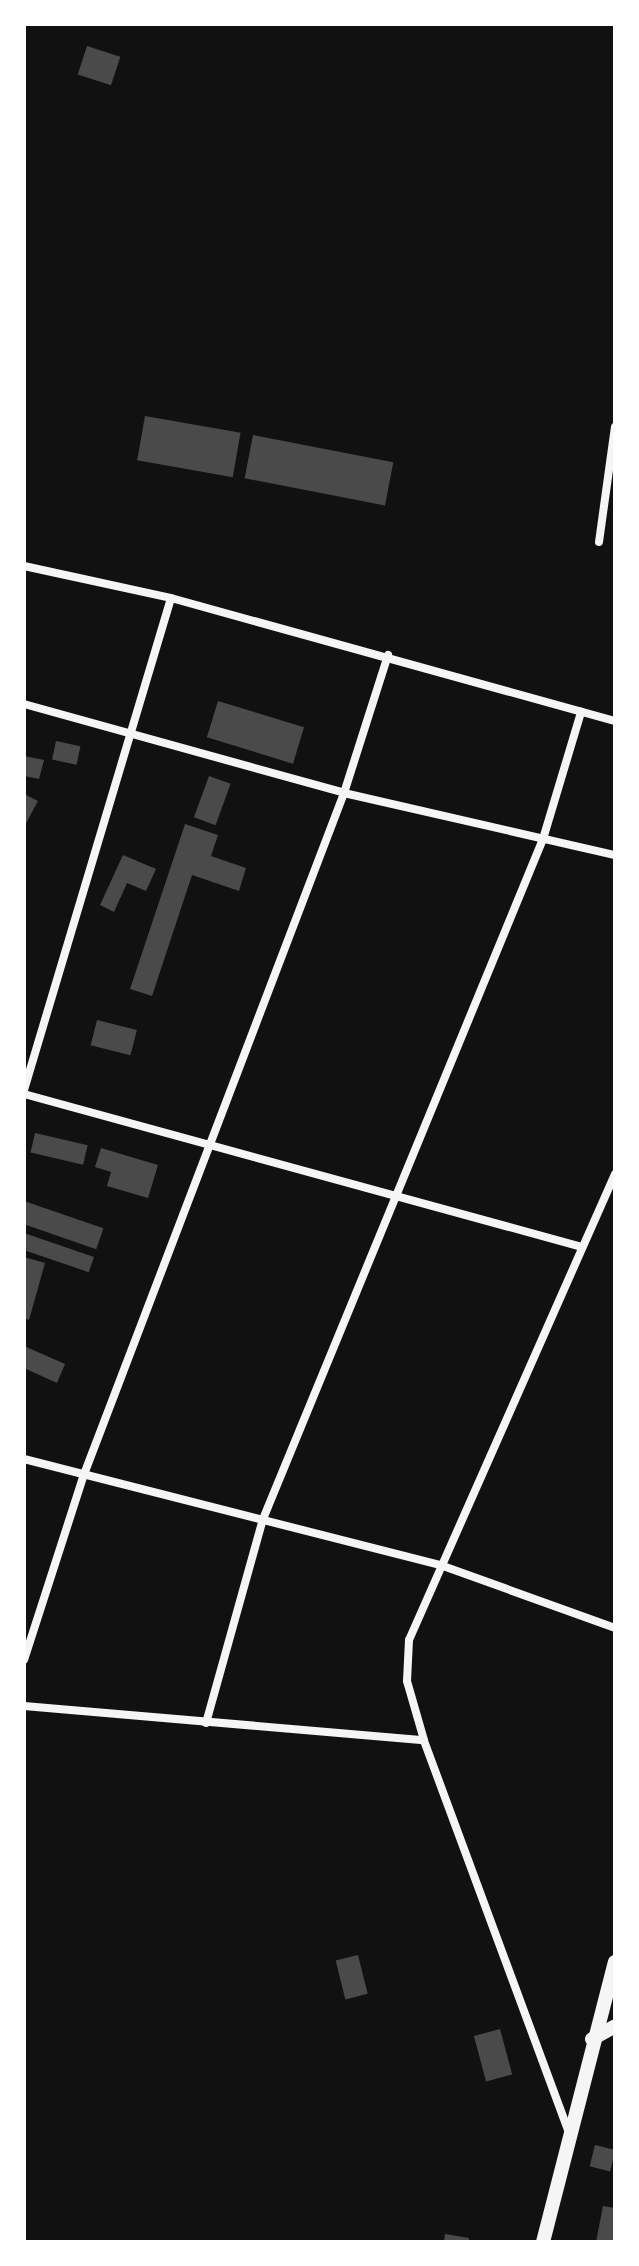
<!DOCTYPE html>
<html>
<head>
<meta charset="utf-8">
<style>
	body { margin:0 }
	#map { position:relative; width:639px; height:2266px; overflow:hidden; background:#111; font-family:"Sofia Sans Condensed",sans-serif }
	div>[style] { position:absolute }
	.building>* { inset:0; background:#4a4a4a; transform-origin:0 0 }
	.minor>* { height:8px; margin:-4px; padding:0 4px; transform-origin:4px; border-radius:4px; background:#f5f5f5 }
	.tertiary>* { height:14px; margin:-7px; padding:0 7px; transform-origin:7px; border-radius:7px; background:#f5f5f5 }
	span { translate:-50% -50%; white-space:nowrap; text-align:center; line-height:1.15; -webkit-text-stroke:8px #fff; paint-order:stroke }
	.frame { position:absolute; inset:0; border:26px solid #fff; pointer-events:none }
</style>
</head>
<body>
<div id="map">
	<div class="building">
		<i style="left:87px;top:46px;width:35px;height:30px;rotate:18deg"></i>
		<i style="left:145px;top:416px;width:97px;height:45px;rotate:10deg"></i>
		<i style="left:253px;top:435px;width:143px;height:44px;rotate:11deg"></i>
		<i style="left:218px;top:701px;width:90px;height:38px;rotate:17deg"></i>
		<i style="left:56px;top:741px;width:25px;height:19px;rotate:12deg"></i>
		<i style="clip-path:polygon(24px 756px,44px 760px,39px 779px,24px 776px)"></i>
		<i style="left:209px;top:776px;width:23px;height:44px;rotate:20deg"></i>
		<i style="clip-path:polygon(24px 794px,38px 801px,24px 827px)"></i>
		<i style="clip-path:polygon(185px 824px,218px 835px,211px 856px,246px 868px,239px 891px,192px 875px,152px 996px,130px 989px)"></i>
		<i style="clip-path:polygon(123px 855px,156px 869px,146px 891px,127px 883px,114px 912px,100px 905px)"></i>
		<i style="left:97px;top:1020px;width:41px;height:26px;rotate:14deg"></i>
		<i style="left:35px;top:1133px;width:54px;height:20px;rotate:13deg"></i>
		<i style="clip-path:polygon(101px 1148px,158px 1165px,148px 1198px,107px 1186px,111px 1172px,95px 1167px)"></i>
		<i style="left:24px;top:1201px;width:84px;height:22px;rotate:19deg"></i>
		<i style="left:24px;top:1233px;width:74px;height:16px;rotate:19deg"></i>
		<i style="clip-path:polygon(24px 1257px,45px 1263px,29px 1320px,24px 1318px)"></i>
		<i style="clip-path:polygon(24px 1346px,65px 1364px,57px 1383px,24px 1368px)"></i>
		<i style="left:358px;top:1955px;width:40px;height:23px;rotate:76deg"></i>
		<i style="left:500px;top:2029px;width:47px;height:27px;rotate:75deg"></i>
		<i style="left:595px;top:2145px;width:21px;height:22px;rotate:14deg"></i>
		<i style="clip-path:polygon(603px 2206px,615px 2208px,613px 2242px,596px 2242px)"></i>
		<i style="clip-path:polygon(445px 2234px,469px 2238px,469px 2242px,444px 2242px)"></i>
	</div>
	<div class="minor">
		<i style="left:599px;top:542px;width:116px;rotate:-82.1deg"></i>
		<i style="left:24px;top:566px;width:150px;rotate:12.3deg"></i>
		<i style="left:171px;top:598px;width:461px;rotate:15.5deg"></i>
		<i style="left:24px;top:704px;width:332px;rotate:15.5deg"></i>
		<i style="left:344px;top:793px;width:278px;rotate:12.9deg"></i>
		<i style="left:24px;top:1090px;width:513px;rotate:-73.36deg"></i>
		<i style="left:24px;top:1094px;width:579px;rotate:15.33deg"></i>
		<i style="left:24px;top:1459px;width:432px;rotate:14.3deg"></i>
		<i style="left:443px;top:1566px;width:183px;rotate:19.8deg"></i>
		<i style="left:24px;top:1660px;width:192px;rotate:-72.1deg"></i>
		<i style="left:83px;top:1477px;width:732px;rotate:-69.11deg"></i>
		<i style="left:344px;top:793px;width:145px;rotate:-72.3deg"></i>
		<i style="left:24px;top:1706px;width:401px;rotate:4.9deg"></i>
		<i style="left:206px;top:1723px;width:212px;rotate:-74.4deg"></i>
		<i style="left:263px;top:1519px;width:735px;rotate:-67.62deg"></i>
		<i style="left:543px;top:839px;width:133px;rotate:-73.3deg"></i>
		<i style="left:568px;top:2130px;width:416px;rotate:-110.3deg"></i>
		<i style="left:424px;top:1740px;width:61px;rotate:-106.1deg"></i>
		<i style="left:407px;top:1681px;width:41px;rotate:-87.2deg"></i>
		<i style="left:409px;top:1640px;width:510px;rotate:-66.15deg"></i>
	</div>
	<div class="tertiary">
		<i style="left:592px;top:2039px;width:26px;rotate:-29deg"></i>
		<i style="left:543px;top:2242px;width:289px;rotate:-75.6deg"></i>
	</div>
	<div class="frame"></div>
</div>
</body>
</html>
